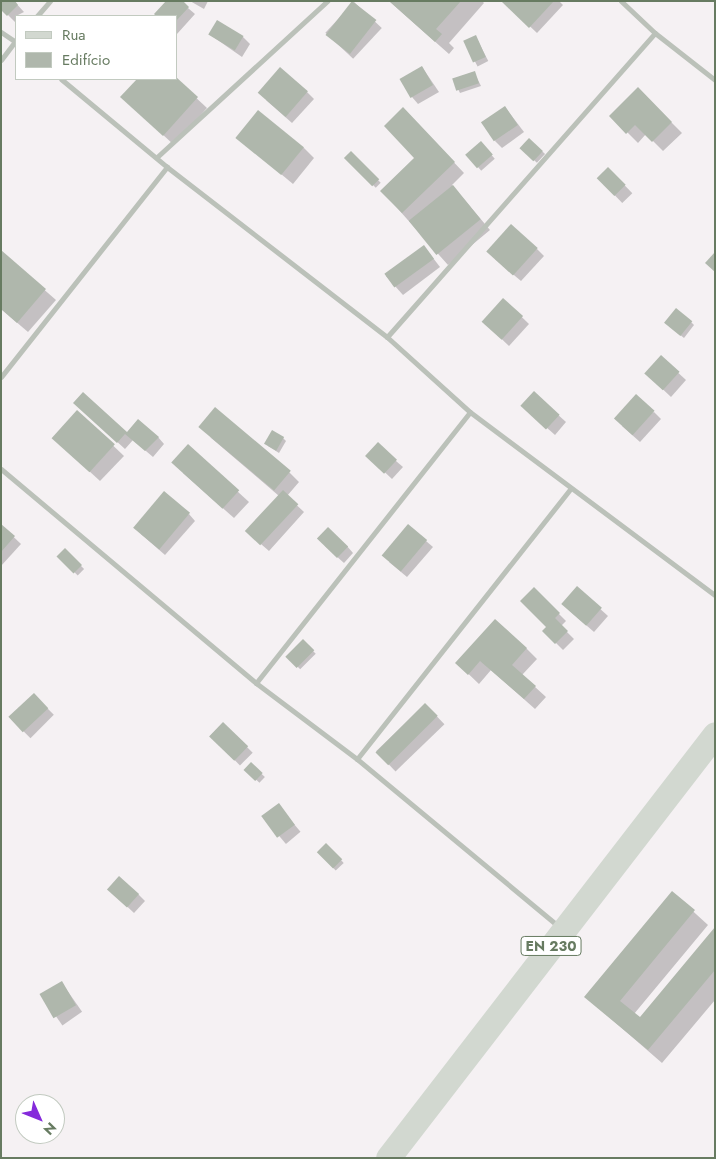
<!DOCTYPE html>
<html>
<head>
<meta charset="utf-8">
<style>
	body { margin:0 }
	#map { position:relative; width:716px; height:1159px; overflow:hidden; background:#f5f1f3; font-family:Jost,sans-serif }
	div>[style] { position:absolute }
	.shadow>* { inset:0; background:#0003; transform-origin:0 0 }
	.building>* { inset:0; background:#afb7ac; transform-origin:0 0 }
	.street>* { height:5px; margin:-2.5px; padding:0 2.5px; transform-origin:2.5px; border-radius:2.5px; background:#bbc1b9 }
	.primary>* { height:25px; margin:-12.5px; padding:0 12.5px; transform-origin:12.5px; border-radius:12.5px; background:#d2d8d0 }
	span { translate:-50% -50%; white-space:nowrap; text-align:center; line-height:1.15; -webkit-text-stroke:5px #fff; paint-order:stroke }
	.shield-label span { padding:1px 4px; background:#fff; border:1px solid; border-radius:4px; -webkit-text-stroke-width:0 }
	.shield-label { font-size:14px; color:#677b61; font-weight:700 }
	.frame { position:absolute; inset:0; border:2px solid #677b61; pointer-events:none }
	.legend { position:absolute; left:15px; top:15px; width:162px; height:65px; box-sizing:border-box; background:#fff; border:1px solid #c2cac0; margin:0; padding:6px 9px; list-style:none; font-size:15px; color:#677b61 }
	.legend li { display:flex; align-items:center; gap:10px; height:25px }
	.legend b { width:25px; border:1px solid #c2cac0 }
	.north { position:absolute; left:15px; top:1094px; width:50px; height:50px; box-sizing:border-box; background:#fff; border:1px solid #c2cac0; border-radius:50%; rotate:134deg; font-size:14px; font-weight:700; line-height:20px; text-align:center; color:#677b61 }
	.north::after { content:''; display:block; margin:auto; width:18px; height:22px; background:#852adb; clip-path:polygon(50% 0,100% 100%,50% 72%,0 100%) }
</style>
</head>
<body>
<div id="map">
	<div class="shadow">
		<i style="clip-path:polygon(14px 1px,24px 12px,16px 16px,15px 22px,1px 8px)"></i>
		<i style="clip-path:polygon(190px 1px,208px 1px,204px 9px)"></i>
		<i style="clip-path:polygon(389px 1px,482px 1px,484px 3px,449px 43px,454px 48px,449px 54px)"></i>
		<i style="clip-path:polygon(503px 1px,559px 1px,563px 5px,537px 33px)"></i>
		<i style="left:354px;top:2px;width:38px;height:42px;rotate:43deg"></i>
		<i style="clip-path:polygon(188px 8px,195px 14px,177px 34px,176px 16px,156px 14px)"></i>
		<i style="clip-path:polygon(209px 34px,243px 37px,250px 44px,242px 57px)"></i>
		<i style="left:476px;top:37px;width:27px;height:12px;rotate:63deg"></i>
		<i style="clip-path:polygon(422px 67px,439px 92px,418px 104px,412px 97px)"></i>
		<i style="clip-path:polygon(474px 72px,481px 86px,460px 93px,453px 79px)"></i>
		<i style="clip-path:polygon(138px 79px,176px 79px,207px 108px,174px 145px,122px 97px)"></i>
		<i style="clip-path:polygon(638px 89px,682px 133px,663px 151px,646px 134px,638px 143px,611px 116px)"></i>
		<i style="clip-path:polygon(307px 92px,314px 99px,292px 123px,266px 100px)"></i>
		<i style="clip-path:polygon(505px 107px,524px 132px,502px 148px,495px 141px)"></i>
		<i style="clip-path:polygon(413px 119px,464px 173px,452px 185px,490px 230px,448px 265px,382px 191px,416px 158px)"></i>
		<i style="clip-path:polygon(238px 138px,303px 147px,314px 158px,293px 184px)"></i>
		<i style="left:529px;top:139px;width:22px;height:12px;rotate:43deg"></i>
		<i style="left:481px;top:143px;width:21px;height:18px;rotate:49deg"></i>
		<i style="left:351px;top:153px;width:42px;height:7px;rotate:45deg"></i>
		<i style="left:608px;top:168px;width:35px;height:14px;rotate:46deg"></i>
		<i style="clip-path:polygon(537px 249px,544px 256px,521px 281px,495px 259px)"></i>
		<i style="clip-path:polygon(1px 252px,56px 300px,28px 332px,1px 309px)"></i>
		<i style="clip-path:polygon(430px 254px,440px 267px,403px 295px,386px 276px)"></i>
		<i style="clip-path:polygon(504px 300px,529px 324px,509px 346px,490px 328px)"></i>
		<i style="clip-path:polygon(691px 322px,694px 325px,684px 338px,669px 326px)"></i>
		<i style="clip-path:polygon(661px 357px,686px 380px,671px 397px,653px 380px)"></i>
		<i style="clip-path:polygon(534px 393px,566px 422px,555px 435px,529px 412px)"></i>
		<i style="clip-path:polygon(82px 410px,127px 434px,158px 437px,164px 444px,153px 457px,133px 440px,125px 449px)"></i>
		<i style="clip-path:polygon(78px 412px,124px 456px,100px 481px,64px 448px)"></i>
		<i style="clip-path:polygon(654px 412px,661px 419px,640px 442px,622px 426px)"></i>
		<i style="clip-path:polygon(210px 437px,289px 472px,299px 482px,287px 496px,304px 512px,269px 551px,254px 538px,279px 496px)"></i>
		<i style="clip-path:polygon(283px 438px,286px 441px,279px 453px,268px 446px)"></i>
		<i style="clip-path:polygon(188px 446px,249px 502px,234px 518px,183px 473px)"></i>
		<i style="clip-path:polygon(396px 461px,403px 467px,392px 479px,374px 462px)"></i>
		<i style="clip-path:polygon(189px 514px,195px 521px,165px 555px,141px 534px)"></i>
		<i style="clip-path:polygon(1px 525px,21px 544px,1px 566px)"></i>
		<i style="clip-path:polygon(426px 541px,433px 547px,407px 577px,389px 562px)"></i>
		<i style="clip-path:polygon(325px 546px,347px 546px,353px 553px,344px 563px)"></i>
		<i style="left:65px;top:550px;width:27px;height:9px;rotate:45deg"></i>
		<i style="clip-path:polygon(577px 588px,608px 616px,594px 632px,570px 611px)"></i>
		<i style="clip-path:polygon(534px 589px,566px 621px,561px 626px,574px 639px,563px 650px,544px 631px,548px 627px)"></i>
		<i style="left:303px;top:641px;width:18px;height:22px;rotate:45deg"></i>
		<i style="clip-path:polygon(526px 648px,537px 659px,522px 675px,546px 697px,535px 709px,491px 670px,479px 684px,457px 663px)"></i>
		<i style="left:34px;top:695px;width:28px;height:33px;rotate:45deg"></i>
		<i style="left:425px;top:704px;width:28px;height:68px;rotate:46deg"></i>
		<i style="left:223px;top:723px;width:42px;height:18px;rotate:45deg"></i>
		<i style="left:251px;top:764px;width:19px;height:8px;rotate:43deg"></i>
		<i style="left:278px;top:805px;width:35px;height:19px;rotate:50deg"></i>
		<i style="left:326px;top:844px;width:26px;height:11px;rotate:47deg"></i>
		<i style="clip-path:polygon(673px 893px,708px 925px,634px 1014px,640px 1019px,715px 929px,715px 1000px,662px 1063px,586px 997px)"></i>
		<i style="clip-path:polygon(138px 894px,145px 901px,134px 913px,116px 896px)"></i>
		<i style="left:62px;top:983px;width:35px;height:24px;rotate:55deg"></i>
	</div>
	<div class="building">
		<i style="clip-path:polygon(1px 1px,15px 1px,18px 5px,7px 16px,1px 10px)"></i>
		<i style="clip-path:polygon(166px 1px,183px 1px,189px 7px,176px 21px,176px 16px,156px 16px,154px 14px)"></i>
		<i style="left:352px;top:1px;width:31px;height:43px;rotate:38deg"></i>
		<i style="clip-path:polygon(389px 1px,461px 1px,436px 29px,442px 34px,435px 42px)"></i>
		<i style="clip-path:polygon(501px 1px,554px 1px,529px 28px)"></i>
		<i style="left:217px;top:20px;width:31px;height:17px;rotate:31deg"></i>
		<i style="left:476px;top:35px;width:24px;height:14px;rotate:66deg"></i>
		<i style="left:422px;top:66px;width:22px;height:26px;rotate:60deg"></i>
		<i style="left:280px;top:67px;width:37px;height:34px;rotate:41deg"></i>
		<i style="left:475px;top:71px;width:13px;height:24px;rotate:72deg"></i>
		<i style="clip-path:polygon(176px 77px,198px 97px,163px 136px,120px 97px,137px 79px)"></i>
		<i style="clip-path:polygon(638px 87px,672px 122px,652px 142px,635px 125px,626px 134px,609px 116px)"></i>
		<i style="left:505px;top:106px;width:23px;height:29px;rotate:56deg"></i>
		<i style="clip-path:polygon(403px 107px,455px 162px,402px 213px,380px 191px,414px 158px,384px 126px)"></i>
		<i style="left:258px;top:110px;width:59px;height:36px;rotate:39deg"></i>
		<i style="left:529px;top:138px;width:19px;height:14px;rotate:43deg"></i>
		<i style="left:481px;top:141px;width:18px;height:21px;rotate:49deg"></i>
		<i style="left:351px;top:151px;width:40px;height:10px;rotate:45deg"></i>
		<i style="left:608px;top:167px;width:25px;height:16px;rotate:45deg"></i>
		<i style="left:453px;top:185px;width:44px;height:57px;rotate:51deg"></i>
		<i style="left:511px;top:224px;width:36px;height:37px;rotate:42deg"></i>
		<i style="left:424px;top:245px;width:17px;height:49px;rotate:54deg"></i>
		<i style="clip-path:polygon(1px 250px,46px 289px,17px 323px,1px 309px)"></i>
		<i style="clip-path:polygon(715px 252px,715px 272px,705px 263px)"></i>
		<i style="left:503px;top:298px;width:27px;height:32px;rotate:42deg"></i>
		<i style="left:676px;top:308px;width:21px;height:19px;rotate:39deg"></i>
		<i style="left:661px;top:355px;width:25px;height:25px;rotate:42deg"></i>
		<i style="left:534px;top:391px;width:35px;height:20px;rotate:43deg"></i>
		<i style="clip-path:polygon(83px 392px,127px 432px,138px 419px,159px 437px,145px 451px,125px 434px,117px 443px,73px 403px)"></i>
		<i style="left:636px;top:394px;width:25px;height:33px;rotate:42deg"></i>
		<i style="left:215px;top:407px;width:99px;height:26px;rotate:40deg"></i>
		<i style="left:77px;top:410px;width:51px;height:38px;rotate:42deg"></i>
		<i style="left:272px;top:430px;width:14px;height:16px;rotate:30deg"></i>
		<i style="left:378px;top:442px;width:26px;height:19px;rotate:43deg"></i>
		<i style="left:188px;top:444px;width:69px;height:25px;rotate:42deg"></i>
		<i style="left:283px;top:490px;width:21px;height:56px;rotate:43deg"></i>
		<i style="left:164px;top:491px;width:34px;height:48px;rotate:40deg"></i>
		<i style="clip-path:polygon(1px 524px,15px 536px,1px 552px)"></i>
		<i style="left:408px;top:524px;width:25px;height:41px;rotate:40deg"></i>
		<i style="left:328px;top:527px;width:28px;height:16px;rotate:44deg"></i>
		<i style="left:65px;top:548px;width:24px;height:12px;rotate:45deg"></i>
		<i style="left:577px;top:586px;width:33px;height:24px;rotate:41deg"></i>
		<i style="clip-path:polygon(534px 587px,560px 613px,555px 618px,568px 631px,555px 644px,542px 631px,546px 627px,520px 601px)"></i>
		<i style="clip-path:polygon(495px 619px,527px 648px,512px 665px,536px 686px,524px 699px,480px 661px,468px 675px,455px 663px)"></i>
		<i style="left:303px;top:639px;width:16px;height:25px;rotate:45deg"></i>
		<i style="left:34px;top:693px;width:21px;height:35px;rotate:47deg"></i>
		<i style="left:425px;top:703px;width:18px;height:70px;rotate:45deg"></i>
		<i style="left:223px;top:722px;width:35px;height:20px;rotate:44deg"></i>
		<i style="left:251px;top:762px;width:16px;height:11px;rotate:43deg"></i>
		<i style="left:279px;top:803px;width:27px;height:22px;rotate:54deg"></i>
		<i style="left:326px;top:843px;width:23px;height:13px;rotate:45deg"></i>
		<i style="left:119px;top:876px;width:27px;height:18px;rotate:42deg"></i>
		<i style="clip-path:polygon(672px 891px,695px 910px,620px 1001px,640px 1017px,715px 927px,715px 970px,648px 1050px,584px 997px)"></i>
		<i style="left:62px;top:981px;width:28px;height:26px;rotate:60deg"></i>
	</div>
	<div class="street">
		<i style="left:621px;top:1px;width:47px;rotate:43.3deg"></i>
		<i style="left:655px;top:33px;width:76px;rotate:38.1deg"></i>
		<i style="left:37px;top:16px;width:20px;rotate:-49deg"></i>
		<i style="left:1px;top:32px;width:18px;rotate:34deg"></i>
		<i style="left:1px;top:60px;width:25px;rotate:-53deg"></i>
		<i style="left:61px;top:79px;width:138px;rotate:39.7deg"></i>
		<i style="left:167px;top:167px;width:278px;rotate:37.7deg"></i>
		<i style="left:387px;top:337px;width:112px;rotate:42.1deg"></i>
		<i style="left:470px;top:412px;width:306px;rotate:36.8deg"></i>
		<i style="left:157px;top:157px;width:231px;rotate:-42.5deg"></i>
		<i style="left:387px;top:337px;width:405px;rotate:-48.6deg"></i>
		<i style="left:1px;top:377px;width:268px;rotate:-51.7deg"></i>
		<i style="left:1px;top:469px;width:333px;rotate:40deg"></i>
		<i style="left:256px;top:683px;width:126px;rotate:37deg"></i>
		<i style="left:357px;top:759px;width:263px;rotate:39.7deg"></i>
		<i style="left:256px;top:683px;width:345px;rotate:-51.7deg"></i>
		<i style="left:357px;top:759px;width:344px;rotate:-51.7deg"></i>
	</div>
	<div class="primary">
		<i style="left:388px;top:1158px;width:535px;rotate:-52.36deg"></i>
	</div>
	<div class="shield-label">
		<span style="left:551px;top:946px">EN 230</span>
	</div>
	<div class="frame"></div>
	<ul class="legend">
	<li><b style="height:6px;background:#d2d8d0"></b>Rua</li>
	<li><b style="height:14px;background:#afb7ac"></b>Edifício</li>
	</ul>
	<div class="north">N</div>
</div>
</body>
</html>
